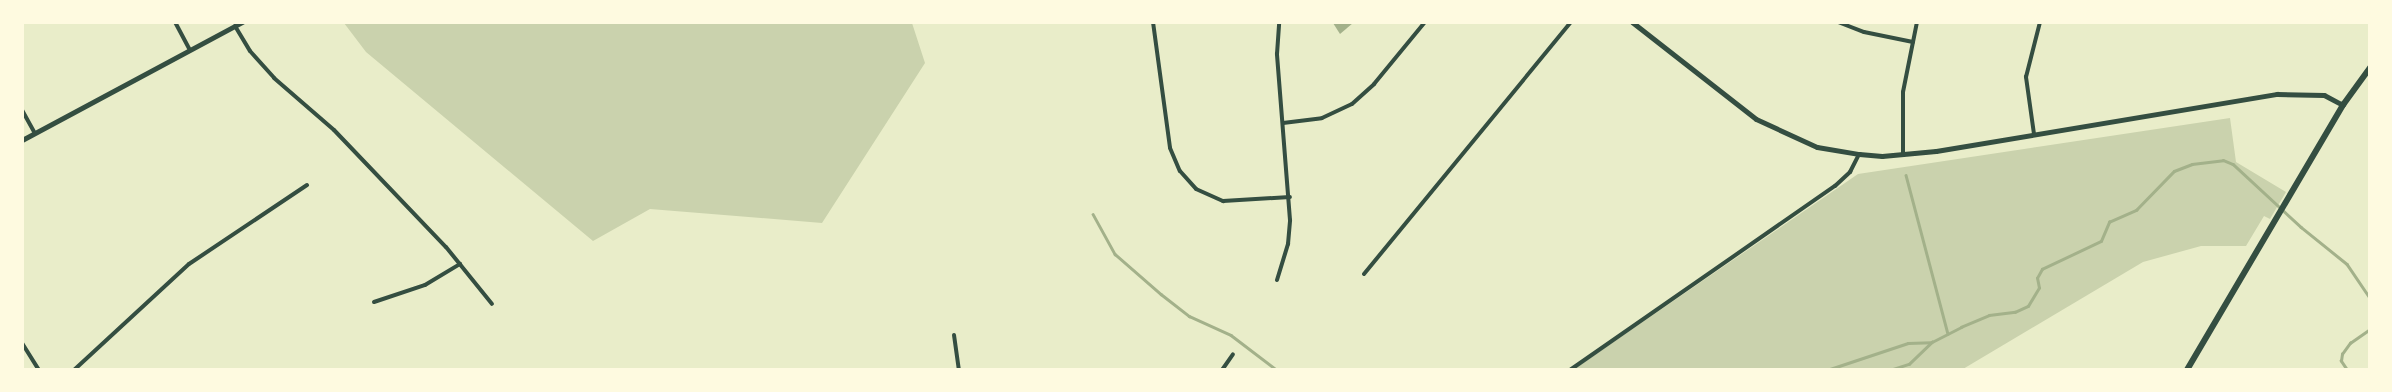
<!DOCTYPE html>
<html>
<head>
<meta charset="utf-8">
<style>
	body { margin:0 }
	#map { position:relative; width:2392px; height:392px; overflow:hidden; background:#e9edc9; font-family:Barlow,sans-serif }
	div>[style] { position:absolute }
	.green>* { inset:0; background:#cad2ad }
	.water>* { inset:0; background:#a3b18a }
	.stream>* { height:2.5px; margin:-1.25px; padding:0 1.25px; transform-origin:1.25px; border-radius:1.25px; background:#a3b18a }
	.minor>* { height:4px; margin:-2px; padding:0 2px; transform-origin:2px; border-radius:2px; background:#344e41 }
	.tertiary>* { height:5px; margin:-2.5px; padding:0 2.5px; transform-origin:2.5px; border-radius:2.5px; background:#344e41 }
	.secondary>* { height:5.5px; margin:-2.75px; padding:0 2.75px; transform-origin:2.75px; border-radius:2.75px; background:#344e41 }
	span { translate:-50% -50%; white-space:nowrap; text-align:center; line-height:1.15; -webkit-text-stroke:5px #fefae0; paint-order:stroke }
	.frame { position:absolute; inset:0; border:24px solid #fefae0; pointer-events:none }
</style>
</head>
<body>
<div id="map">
	<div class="green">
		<i style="clip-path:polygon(344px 23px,912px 23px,925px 63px,822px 223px,650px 209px,593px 241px,366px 52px)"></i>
		<i style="clip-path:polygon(2230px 118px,2236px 162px,2286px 192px,2270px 219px,2264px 216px,2246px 246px,2201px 246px,2143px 262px,1963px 369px,1573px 370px,1858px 174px)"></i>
	</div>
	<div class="water">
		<i style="clip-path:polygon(1333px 23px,1333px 22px,1353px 23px,1340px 34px)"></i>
	</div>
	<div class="stream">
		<i style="left:1906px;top:175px;width:164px;rotate:75.2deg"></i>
		<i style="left:1093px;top:214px;width:46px;rotate:61.2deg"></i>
		<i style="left:1115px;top:254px;width:61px;rotate:41deg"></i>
		<i style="left:1161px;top:294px;width:36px;rotate:38deg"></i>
		<i style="left:1189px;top:316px;width:46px;rotate:24.3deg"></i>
		<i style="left:1231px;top:335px;width:58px;rotate:37.3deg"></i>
		<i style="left:1827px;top:370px;width:85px;rotate:-18.4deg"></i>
		<i style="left:1908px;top:343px;width:23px;rotate:-2deg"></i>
		<i style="left:1890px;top:370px;width:20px;rotate:-18deg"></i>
		<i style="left:1909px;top:364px;width:32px;rotate:-44deg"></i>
		<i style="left:1932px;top:342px;width:33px;rotate:-27deg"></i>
		<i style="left:1961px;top:327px;width:30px;rotate:-23deg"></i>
		<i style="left:1989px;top:315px;width:26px;rotate:-7deg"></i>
		<i style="left:2015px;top:312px;width:14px;rotate:-25deg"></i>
		<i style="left:2028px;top:306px;width:21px;rotate:-59deg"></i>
		<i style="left:2039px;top:288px;width:10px;rotate:-101deg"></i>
		<i style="left:2037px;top:278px;width:10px;rotate:-61deg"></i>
		<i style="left:2042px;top:269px;width:65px;rotate:-25.4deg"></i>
		<i style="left:2101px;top:241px;width:21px;rotate:-67deg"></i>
		<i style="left:2109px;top:222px;width:30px;rotate:-24deg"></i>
		<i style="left:2136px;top:210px;width:54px;rotate:-45.7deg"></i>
		<i style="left:2174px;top:171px;width:19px;rotate:-21deg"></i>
		<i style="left:2192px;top:164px;width:31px;rotate:-7deg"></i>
		<i style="left:2223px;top:160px;width:11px;rotate:22deg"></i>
		<i style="left:2233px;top:164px;width:93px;rotate:42.8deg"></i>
		<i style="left:2301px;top:227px;width:59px;rotate:38.8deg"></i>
		<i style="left:2347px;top:264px;width:41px;rotate:55.9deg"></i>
		<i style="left:2347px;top:370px;width:11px;rotate:-124deg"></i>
		<i style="left:2341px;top:361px;width:7px;rotate:-82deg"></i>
		<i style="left:2342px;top:354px;width:14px;rotate:-54deg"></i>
		<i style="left:2350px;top:343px;width:24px;rotate:-35deg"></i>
	</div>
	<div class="minor">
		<i style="left:175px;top:22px;width:32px;rotate:62deg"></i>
		<i style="left:1153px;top:22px;width:127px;rotate:82.3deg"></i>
		<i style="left:1170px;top:148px;width:25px;rotate:67deg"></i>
		<i style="left:1180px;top:171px;width:24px;rotate:48deg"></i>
		<i style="left:1196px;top:189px;width:30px;rotate:24deg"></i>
		<i style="left:1223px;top:201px;width:67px;rotate:-3.4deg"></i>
		<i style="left:1838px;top:22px;width:28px;rotate:21deg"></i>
		<i style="left:1864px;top:32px;width:50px;rotate:11.5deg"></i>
		<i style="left:235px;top:26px;width:29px;rotate:59deg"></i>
		<i style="left:250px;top:51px;width:36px;rotate:48deg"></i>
		<i style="left:274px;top:78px;width:79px;rotate:40.9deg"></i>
		<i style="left:334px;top:130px;width:162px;rotate:46.3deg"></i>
		<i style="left:446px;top:247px;width:73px;rotate:51.1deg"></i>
		<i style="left:22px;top:110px;width:26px;rotate:61deg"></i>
		<i style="left:1283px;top:123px;width:39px;rotate:-7deg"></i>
		<i style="left:1322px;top:118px;width:33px;rotate:-25deg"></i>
		<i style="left:1352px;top:104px;width:30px;rotate:-42deg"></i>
		<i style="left:1374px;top:84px;width:80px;rotate:-50.6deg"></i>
		<i style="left:2034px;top:134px;width:58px;rotate:-98deg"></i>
		<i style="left:2026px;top:77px;width:57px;rotate:-75.7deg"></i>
		<i style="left:1903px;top:154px;width:62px;rotate:-90deg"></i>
		<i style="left:1903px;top:92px;width:71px;rotate:-78.7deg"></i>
		<i style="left:1364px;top:274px;width:326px;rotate:-50.6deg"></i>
		<i style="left:1277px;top:280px;width:38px;rotate:-73deg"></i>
		<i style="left:1288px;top:244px;width:24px;rotate:-85deg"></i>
		<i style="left:1290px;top:220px;width:167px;rotate:-94.5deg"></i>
		<i style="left:1277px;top:54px;width:32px;rotate:-86deg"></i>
		<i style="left:374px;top:302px;width:54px;rotate:-18.4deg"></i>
		<i style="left:425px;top:285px;width:41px;rotate:-31deg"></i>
		<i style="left:954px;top:335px;width:35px;rotate:82deg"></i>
		<i style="left:22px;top:343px;width:32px;rotate:58deg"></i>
		<i style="left:74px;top:370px;width:156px;rotate:-42.7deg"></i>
		<i style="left:189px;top:264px;width:142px;rotate:-33.8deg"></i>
		<i style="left:1222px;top:370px;width:19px;rotate:-55deg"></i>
		<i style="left:1570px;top:370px;width:323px;rotate:-34.8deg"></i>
		<i style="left:1835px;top:186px;width:21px;rotate:-43deg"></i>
		<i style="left:1850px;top:172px;width:20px;rotate:-63deg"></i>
	</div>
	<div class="tertiary">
		<i style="left:1632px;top:22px;width:157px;rotate:38deg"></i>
		<i style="left:1756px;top:119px;width:67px;rotate:24.7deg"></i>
		<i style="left:1817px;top:147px;width:43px;rotate:9.5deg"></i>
		<i style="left:1859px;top:154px;width:23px;rotate:5deg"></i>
		<i style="left:1882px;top:156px;width:54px;rotate:-5.3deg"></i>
		<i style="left:1936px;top:151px;width:346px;rotate:-9.5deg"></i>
		<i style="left:2277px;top:94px;width:47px;rotate:1.2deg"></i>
		<i style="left:2324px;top:95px;width:21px;rotate:28deg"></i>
		<i style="left:22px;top:140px;width:250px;rotate:-28.2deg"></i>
	</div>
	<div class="secondary">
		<i style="left:2187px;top:370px;width:308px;rotate:-59.5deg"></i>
		<i style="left:2343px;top:105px;width:46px;rotate:-53.9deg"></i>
	</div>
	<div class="frame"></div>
</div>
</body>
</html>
